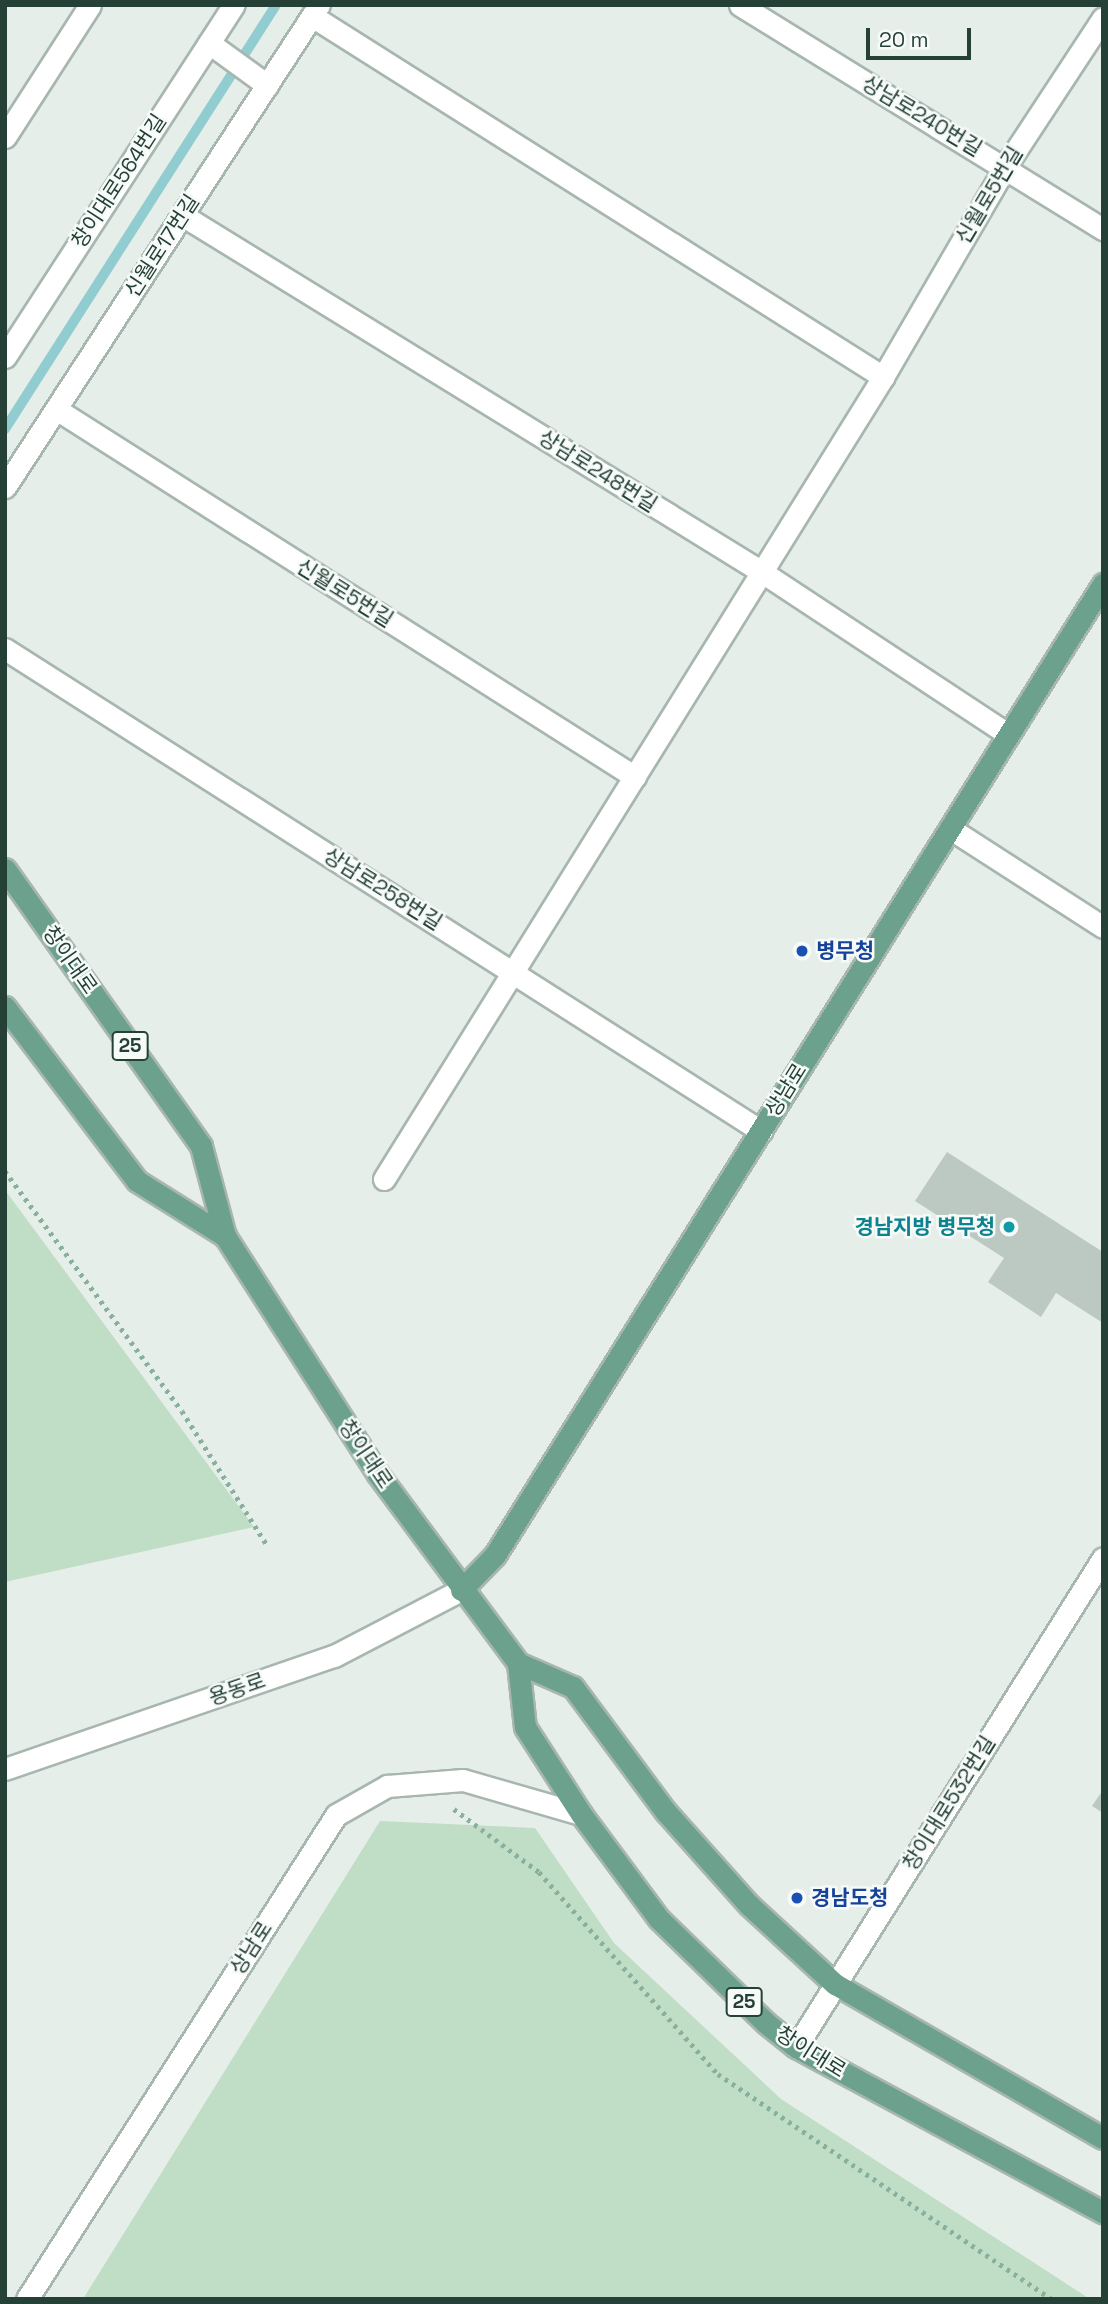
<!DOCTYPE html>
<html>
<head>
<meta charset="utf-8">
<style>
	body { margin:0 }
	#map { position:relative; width:1108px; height:2304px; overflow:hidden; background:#e6eeea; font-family:"Space Grotesk","Noto Sans KR",sans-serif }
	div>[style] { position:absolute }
	.green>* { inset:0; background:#c0dec5 }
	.stream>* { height:10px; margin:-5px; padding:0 5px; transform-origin:5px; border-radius:5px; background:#91ccd0 }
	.building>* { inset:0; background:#bbc9c2 }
	.path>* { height:4.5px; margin-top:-2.25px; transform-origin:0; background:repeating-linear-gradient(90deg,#88b09f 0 3.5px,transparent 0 8.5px) }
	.roads { filter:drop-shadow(2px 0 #a8b6b0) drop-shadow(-2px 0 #a8b6b0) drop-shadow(0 2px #a8b6b0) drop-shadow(0 -2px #a8b6b0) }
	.minor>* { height:21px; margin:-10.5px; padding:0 10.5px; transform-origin:10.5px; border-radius:10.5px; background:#fff }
	.major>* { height:21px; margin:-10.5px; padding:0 10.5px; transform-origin:10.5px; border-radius:10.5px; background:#6ca18e }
	.dots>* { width:19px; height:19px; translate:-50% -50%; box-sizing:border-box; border:4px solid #f6faf8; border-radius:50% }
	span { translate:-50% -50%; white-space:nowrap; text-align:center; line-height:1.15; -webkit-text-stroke:5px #f6faf8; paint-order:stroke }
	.shield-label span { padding:2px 5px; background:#f6faf8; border:2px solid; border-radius:5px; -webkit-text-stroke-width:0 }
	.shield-label { font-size:19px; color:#254036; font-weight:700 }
	.street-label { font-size:21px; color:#254036 }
	.transit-label { font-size:21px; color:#164399; font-weight:700 }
	.left { translate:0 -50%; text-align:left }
	.culture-label { font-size:21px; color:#0d838f; font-weight:700 }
	.right { translate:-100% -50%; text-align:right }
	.frame { position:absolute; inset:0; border:7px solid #254036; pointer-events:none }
	.scale { position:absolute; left:866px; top:28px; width:105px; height:32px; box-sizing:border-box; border:4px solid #254036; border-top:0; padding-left:9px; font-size:21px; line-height:24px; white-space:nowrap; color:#254036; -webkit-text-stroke:5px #f6faf8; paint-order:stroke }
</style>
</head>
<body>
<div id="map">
	<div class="green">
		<i style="clip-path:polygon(5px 1190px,254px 1527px,5px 1582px)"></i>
		<i style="clip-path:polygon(380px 1821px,535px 1828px,614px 1943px,781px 2099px,1090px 2299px,83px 2299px)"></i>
	</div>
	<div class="stream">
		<i style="left:5px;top:429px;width:503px;rotate:-57.42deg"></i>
	</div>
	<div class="building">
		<i style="clip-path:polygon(947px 1152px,1103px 1252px,1103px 1323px,1056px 1293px,1041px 1317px,988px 1282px,1004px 1258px,915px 1201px)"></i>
		<i style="clip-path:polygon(1103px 1790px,1103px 1813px,1092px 1806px)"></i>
	</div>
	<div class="path">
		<i style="left:5px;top:1171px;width:298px;rotate:53.6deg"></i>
		<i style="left:182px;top:1411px;width:159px;rotate:57.6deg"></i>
		<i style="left:454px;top:1809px;width:106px;rotate:36.5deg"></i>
		<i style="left:539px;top:1872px;width:270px;rotate:48.5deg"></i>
		<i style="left:718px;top:2074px;width:403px;rotate:34deg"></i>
	</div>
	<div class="roads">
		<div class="minor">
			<i style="left:740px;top:5px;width:427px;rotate:31.7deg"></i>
			<i style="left:312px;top:16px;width:676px;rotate:32.3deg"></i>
			<i style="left:209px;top:43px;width:72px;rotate:35.9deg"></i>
			<i style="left:5px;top:137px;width:157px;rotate:-57.2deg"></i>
			<i style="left:182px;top:215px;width:681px;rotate:31.61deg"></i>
			<i style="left:762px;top:572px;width:295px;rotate:33.4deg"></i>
			<i style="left:5px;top:357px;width:420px;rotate:-57deg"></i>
			<i style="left:56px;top:409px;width:686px;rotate:32.44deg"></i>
			<i style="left:5px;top:487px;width:575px;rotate:-56.92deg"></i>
			<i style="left:5px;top:649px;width:897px;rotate:32.52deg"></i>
			<i style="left:951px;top:829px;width:181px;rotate:32.8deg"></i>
			<i style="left:384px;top:1179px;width:945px;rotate:-58.11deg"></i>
			<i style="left:883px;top:377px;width:243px;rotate:-59.8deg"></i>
			<i style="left:1005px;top:167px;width:178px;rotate:-56.7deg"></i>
			<i style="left:5px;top:1769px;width:348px;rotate:-19deg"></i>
			<i style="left:334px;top:1656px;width:143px;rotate:-27.5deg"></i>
			<i style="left:796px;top:2047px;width:577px;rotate:-57.88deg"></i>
			<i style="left:27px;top:2299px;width:574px;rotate:-57.44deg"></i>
			<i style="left:336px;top:1815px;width:59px;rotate:-29.6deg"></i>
			<i style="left:387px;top:1786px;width:76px;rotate:-4.5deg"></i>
			<i style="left:463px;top:1780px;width:123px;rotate:16.1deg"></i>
		</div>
		<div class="major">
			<i style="left:5px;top:869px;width:339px;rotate:54.7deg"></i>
			<i style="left:201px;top:1146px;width:93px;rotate:75.1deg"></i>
			<i style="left:225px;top:1236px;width:282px;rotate:57.3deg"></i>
			<i style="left:377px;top:1473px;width:237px;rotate:53.4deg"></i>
			<i style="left:518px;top:1663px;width:60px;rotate:23.6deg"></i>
			<i style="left:573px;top:1687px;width:156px;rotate:53.4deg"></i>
			<i style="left:666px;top:1812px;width:125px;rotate:48.3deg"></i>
			<i style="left:749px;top:1905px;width:117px;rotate:42.6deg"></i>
			<i style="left:835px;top:1984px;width:309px;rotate:29.9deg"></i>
			<i style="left:5px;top:1007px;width:218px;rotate:52.8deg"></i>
			<i style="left:137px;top:1181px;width:104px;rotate:32deg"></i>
			<i style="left:461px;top:1590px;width:49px;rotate:-45.8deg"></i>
			<i style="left:495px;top:1555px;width:1146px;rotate:-57.95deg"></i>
			<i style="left:518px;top:1663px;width:64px;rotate:83.8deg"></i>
			<i style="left:525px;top:1727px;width:103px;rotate:57.2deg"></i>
			<i style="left:581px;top:1814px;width:131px;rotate:53.4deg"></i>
			<i style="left:659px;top:1919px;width:149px;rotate:44.2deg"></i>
			<i style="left:766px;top:2023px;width:38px;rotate:39deg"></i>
			<i style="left:796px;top:2047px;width:349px;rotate:28.3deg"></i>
		</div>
	</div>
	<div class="dots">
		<i style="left:802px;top:951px;background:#1a4fb4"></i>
		<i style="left:1009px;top:1227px;background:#0f9aa8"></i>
		<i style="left:797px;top:1898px;background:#1a4fb4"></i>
	</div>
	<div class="shield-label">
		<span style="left:130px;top:1046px">25</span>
		<span style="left:744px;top:2002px">25</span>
	</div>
	<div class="street-label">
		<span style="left:922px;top:116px;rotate:31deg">상남로240번길</span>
		<span style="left:119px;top:181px;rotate:-57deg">창이대로564번길</span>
		<span style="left:989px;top:195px;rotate:-59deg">신월로5번길</span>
		<span style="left:162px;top:246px;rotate:-57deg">신월로17번길</span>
		<span style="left:598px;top:471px;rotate:32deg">상남로248번길</span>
		<span style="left:345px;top:593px;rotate:32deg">신월로5번길</span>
		<span style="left:383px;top:889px;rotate:32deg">상남로258번길</span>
		<span style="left:70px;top:960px;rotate:55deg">창이대로</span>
		<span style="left:786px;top:1090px;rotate:-58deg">상남로</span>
		<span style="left:366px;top:1454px;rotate:56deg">창이대로</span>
		<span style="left:237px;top:1689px;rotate:-19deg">용동로</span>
		<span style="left:949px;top:1803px;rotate:-58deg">창이대로532번길</span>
		<span style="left:251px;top:1948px;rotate:-57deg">상남로</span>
		<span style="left:811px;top:2052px;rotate:32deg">창이대로</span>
	</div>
	<div class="transit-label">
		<span class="left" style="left:816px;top:951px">병무청</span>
		<span class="left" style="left:811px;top:1898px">경남도청</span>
	</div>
	<div class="culture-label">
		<span class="right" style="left:995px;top:1227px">경남지방 병무청</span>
	</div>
	<div class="frame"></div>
	<div class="scale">20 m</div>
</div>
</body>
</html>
